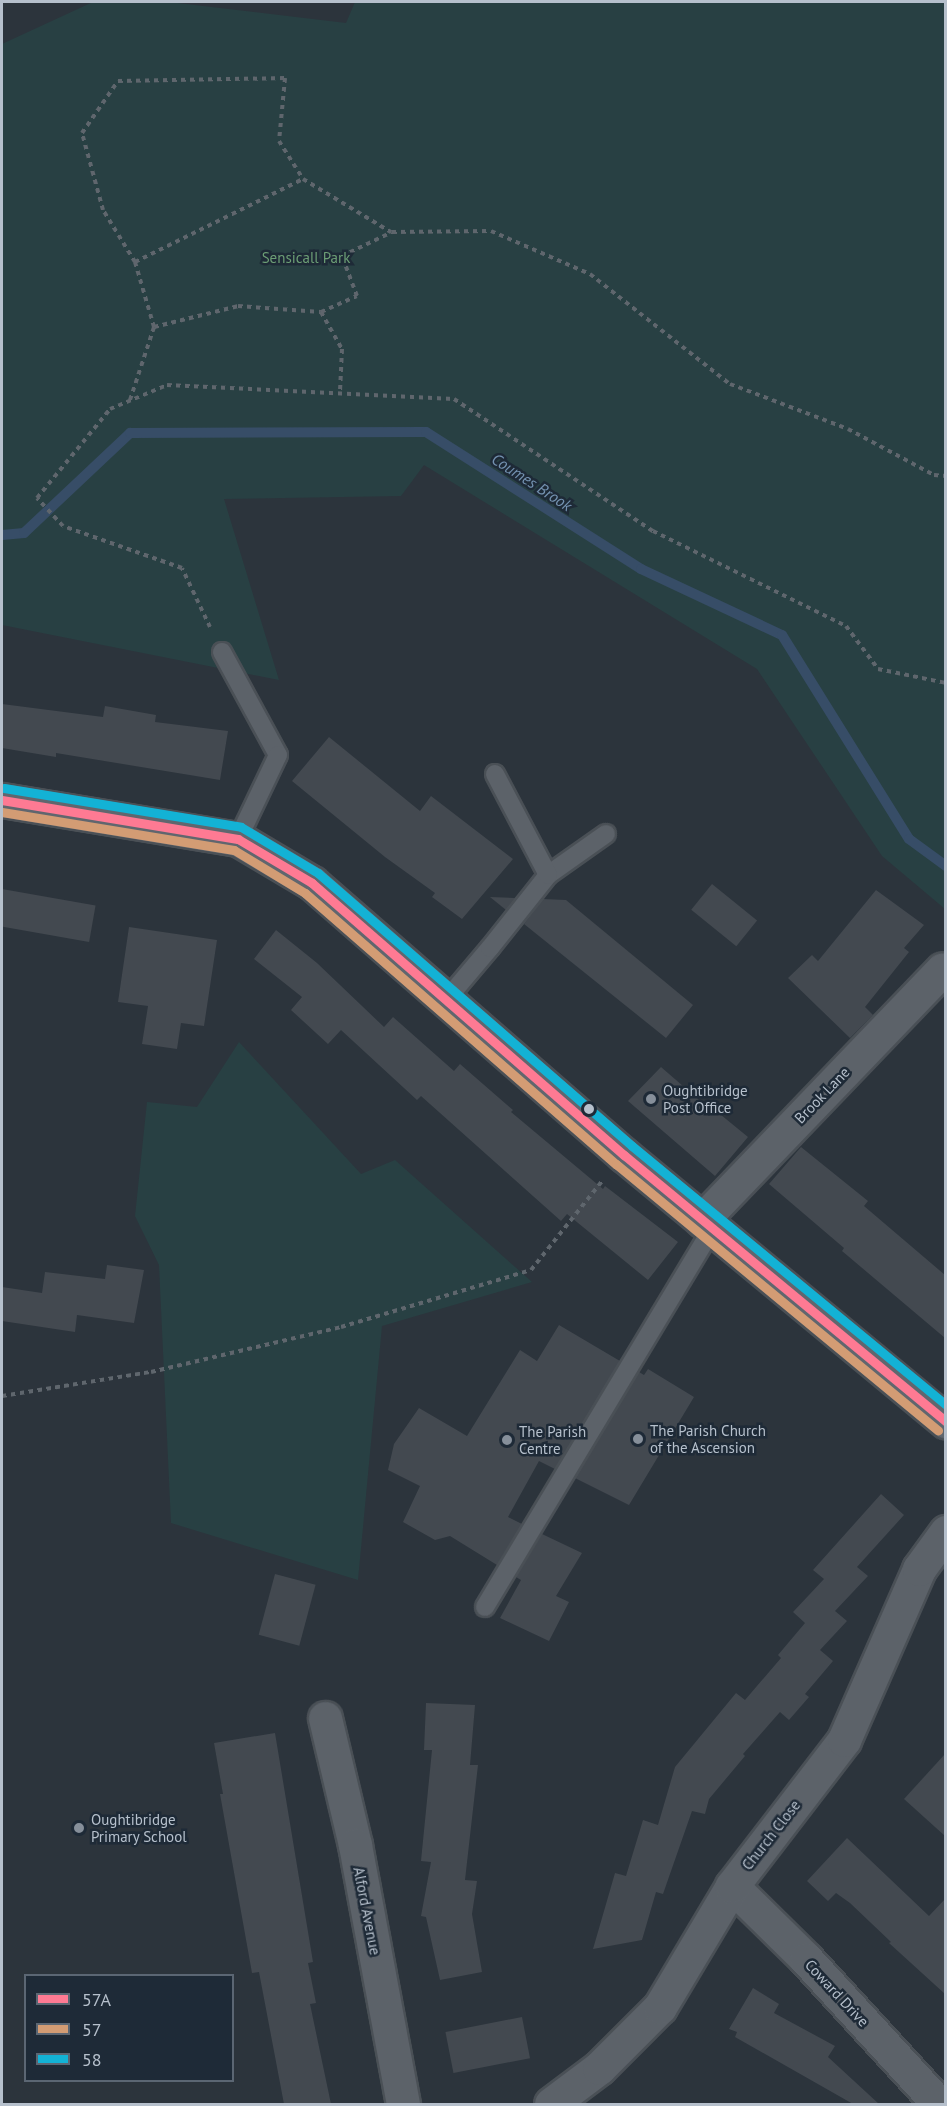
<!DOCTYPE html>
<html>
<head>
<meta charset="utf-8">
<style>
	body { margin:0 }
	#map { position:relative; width:947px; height:2106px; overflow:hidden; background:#2c343c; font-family:"PT Sans",sans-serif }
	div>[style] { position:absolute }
	.green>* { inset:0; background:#284043 }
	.stream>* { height:10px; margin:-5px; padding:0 5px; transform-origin:5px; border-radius:5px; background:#374d67 }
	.building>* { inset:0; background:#434950; transform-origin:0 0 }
	.path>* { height:4px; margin-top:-2px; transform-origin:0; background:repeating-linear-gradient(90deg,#5f666d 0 4.5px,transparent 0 9px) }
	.roads { filter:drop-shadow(2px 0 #4a5056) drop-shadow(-2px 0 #4a5056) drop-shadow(0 2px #4a5056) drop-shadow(0 -2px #4a5056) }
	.lane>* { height:18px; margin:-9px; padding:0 9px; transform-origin:9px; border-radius:9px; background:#5c6269 }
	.street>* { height:33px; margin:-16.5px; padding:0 16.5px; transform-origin:16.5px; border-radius:16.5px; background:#5c6269 }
	.secondary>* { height:33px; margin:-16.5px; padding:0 16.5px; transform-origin:16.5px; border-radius:16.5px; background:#60666e }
	.bus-1>* { height:9px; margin:-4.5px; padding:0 4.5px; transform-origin:4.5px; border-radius:4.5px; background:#fe7a93 }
	.bus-2>* { height:9px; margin:-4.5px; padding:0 4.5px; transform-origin:4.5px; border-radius:4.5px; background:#d39c74 }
	.bus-3>* { height:9px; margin:-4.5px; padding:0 4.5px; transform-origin:4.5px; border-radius:4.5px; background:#13b2d5 }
	.dots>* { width:16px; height:16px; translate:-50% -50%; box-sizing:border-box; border:3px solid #1e2a37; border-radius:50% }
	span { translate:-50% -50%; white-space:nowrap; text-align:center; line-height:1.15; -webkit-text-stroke:5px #1e2a37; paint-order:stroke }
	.park-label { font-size:15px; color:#6c9e75 }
	.poi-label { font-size:15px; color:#b6c0cc }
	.left { translate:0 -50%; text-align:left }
	.street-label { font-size:15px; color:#b6c0cc }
	.water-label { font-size:16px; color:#7492b1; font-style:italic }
	.frame { position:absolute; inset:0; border:3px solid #b6c0cc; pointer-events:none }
	.legend { position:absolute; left:24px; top:1974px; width:210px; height:108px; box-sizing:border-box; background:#1e2a37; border:2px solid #5b6673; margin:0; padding:8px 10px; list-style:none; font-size:18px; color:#b6c0cc }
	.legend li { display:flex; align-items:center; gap:12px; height:30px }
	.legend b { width:30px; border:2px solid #5b6673 }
</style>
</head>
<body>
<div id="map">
	<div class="green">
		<i style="clip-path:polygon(93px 2px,169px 2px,346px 23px,355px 2px,945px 2px,945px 909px,882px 856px,757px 669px,424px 465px,401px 496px,224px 499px,279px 680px,2px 625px,2px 44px)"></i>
		<i style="clip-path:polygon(239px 1042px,361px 1174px,395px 1160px,532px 1282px,382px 1326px,358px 1580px,171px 1523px,159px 1265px,135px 1216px,147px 1102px,197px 1107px)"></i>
	</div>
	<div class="stream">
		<i style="left:2px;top:535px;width:22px;rotate:-5deg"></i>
		<i style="left:24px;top:533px;width:146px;rotate:-43.3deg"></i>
		<i style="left:130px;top:433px;width:296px;rotate:-0.2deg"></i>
		<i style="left:426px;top:432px;width:255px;rotate:32.5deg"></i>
		<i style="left:641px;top:569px;width:156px;rotate:25.1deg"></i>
		<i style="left:782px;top:635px;width:240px;rotate:58.1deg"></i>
		<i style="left:909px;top:839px;width:46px;rotate:36.1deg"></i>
	</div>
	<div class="building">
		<i style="clip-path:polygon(2px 704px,103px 717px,105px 706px,156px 715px,155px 722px,228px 731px,220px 780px,56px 753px,56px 757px,2px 748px)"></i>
		<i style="clip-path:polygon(329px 737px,420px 811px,431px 796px,513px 859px,462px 919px,432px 897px,435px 893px,385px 857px,292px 781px)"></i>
		<i style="left:712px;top:884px;width:58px;height:33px;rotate:39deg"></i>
		<i style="left:2px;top:889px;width:95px;height:37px;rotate:10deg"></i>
		<i style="clip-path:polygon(876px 890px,924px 925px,904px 948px,909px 952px,865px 1007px,873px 1015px,850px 1038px,788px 978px,812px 955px,818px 961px)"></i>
		<i style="clip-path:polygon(490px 897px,515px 898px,506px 910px)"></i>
		<i style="clip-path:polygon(543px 899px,566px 900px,693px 1005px,666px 1038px,524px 924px)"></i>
		<i style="clip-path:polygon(129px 927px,217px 940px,204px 1026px,181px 1023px,177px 1049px,142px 1044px,148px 1006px,118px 1002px)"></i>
		<i style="clip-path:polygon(276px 930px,317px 963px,384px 1027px,393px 1017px,454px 1071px,460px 1064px,513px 1110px,511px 1112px,603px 1189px,605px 1186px,678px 1242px,648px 1280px,567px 1214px,561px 1221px,421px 1096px,417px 1100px,341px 1030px,328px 1044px,291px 1010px,302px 997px,254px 959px)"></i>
		<i style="clip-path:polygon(661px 1067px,713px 1112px,715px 1110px,748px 1137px,715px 1176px,628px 1101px)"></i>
		<i style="clip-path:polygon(801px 1147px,868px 1201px,864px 1206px,945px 1275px,945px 1338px,842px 1251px,844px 1248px,769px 1184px)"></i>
		<i style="clip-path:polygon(107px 1265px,144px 1270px,134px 1323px,77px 1315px,75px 1332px,2px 1321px,2px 1287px,42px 1293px,45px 1272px,105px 1279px)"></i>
		<i style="clip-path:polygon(559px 1325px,620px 1361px,555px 1469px,539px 1461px,508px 1517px,522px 1524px,497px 1565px,450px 1536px,435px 1540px,403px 1522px,420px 1486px,388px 1470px,394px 1444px,419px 1408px,467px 1436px,520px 1350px,537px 1361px)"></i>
		<i style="clip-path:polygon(648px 1369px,694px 1397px,629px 1505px,575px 1478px,639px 1372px,644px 1375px)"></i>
		<i style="clip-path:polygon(881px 1494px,904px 1515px,857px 1567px,868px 1576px,835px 1611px,847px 1621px,820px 1650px,833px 1661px,805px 1694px,809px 1697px,789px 1720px,780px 1712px,743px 1754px,745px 1756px,709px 1799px,705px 1814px,692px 1811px,663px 1894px,656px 1892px,642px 1940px,593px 1949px,615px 1873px,626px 1876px,643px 1820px,658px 1825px,675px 1767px,736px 1693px,745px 1700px,781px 1658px,778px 1655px,805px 1623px,793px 1612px,824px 1579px,813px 1570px)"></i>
		<i style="clip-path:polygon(542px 1534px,582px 1553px,556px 1596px,569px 1602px,549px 1641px,500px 1618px,521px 1580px,516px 1577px)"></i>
		<i style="left:275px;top:1574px;width:42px;height:63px;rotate:15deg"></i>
		<i style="clip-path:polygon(426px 1703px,475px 1705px,470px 1765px,478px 1765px,465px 1880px,477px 1881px,472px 1914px,482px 1972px,440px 1980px,426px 1917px,421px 1916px,431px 1862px,421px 1861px,432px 1750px,424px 1750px)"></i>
		<i style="clip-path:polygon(275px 1733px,313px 1962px,308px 1963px,316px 2003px,310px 2004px,331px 2104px,284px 2104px,259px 1972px,252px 1973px,220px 1794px,223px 1794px,214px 1743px)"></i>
		<i style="clip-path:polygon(945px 1754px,945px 1836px,904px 1799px)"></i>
		<i style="clip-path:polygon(847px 1838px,929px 1916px,945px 1899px,945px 1994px,889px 1943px,891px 1942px,850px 1903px,836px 1893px,828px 1901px,807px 1881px)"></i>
		<i style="clip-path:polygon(753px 1988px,779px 2004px,774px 2013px,835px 2046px,828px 2057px,879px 2104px,853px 2104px,735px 2037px,737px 2032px,729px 2029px)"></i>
		<i style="left:522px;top:2017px;width:42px;height:78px;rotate:79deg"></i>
	</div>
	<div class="path">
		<i style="left:135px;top:262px;width:187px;rotate:-26.3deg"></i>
		<i style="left:321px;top:312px;width:39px;rotate:-24deg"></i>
		<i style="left:357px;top:296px;width:43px;rotate:-110.6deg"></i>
		<i style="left:342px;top:256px;width:55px;rotate:-25.6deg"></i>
		<i style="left:392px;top:232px;width:99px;rotate:-0.6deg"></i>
		<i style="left:491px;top:231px;width:108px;rotate:23.5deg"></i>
		<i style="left:590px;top:274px;width:178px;rotate:38.2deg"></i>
		<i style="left:730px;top:384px;width:126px;rotate:20.9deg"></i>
		<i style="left:848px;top:429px;width:98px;rotate:28.1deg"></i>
		<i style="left:934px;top:475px;width:12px;rotate:5deg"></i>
		<i style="left:154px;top:327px;width:87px;rotate:-14deg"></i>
		<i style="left:238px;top:306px;width:83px;rotate:4.1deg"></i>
		<i style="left:321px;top:312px;width:43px;rotate:60.4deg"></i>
		<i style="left:342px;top:349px;width:42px;rotate:92.7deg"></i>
		<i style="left:130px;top:400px;width:77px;rotate:-71.8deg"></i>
		<i style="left:154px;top:327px;width:68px;rotate:-106.3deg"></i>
		<i style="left:135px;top:262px;width:61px;rotate:-121.6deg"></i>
		<i style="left:103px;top:210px;width:80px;rotate:-105.3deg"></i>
		<i style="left:82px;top:133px;width:63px;rotate:-55.3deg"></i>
		<i style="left:118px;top:81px;width:167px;rotate:-1deg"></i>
		<i style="left:285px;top:78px;width:63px;rotate:95.4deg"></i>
		<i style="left:279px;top:141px;width:45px;rotate:57.7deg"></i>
		<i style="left:303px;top:179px;width:103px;rotate:31.1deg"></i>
		<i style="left:210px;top:627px;width:65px;rotate:-115.4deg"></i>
		<i style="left:182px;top:568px;width:126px;rotate:-160.6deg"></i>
		<i style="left:63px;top:526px;width:38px;rotate:-133deg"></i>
		<i style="left:37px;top:498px;width:115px;rotate:-50.6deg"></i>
		<i style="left:110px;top:409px;width:62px;rotate:-22.8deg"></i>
		<i style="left:167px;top:385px;width:287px;rotate:2.8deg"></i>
		<i style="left:454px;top:399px;width:239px;rotate:33.6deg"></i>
		<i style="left:653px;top:531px;width:215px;rotate:26.2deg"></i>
		<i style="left:846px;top:626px;width:54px;rotate:53.3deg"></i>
		<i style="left:878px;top:669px;width:69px;rotate:11.6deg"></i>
		<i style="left:2px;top:1396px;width:151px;rotate:-9.2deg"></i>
		<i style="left:151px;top:1372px;width:195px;rotate:-13.3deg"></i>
		<i style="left:341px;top:1327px;width:198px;rotate:-16.7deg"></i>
		<i style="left:531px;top:1270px;width:114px;rotate:-51.4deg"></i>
	</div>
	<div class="roads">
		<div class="lane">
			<i style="left:222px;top:652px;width:117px;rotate:61.5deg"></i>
			<i style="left:278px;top:755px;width:93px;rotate:115.5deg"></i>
			<i style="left:548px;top:875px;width:71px;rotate:-35.3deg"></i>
			<i style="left:446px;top:1000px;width:68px;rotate:-49.8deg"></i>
			<i style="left:490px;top:948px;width:93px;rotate:-51.5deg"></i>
			<i style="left:548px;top:875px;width:114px;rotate:-117.7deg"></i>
			<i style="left:485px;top:1607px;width:442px;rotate:-59deg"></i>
		</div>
		<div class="street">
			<i style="left:702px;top:1220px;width:347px;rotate:-46.2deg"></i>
			<i style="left:325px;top:1718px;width:130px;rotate:76.7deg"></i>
			<i style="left:355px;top:1845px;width:263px;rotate:79.5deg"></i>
			<i style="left:732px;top:1886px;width:104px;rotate:44.6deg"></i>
			<i style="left:806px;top:1959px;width:197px;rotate:47.5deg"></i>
			<i style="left:551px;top:2104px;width:60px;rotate:-36.9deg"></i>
			<i style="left:599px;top:2068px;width:86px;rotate:-45deg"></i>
			<i style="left:660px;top:2007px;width:141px;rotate:-59.2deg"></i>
			<i style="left:732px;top:1886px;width:184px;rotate:-52.5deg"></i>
			<i style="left:844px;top:1740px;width:187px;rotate:-66.3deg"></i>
			<i style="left:919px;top:1569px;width:46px;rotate:-53.9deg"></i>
		</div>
		<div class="secondary">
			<i style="left:2px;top:800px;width:239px;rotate:9.4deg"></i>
			<i style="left:238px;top:839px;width:86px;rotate:30.7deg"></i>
			<i style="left:312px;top:883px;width:414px;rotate:41.1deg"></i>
			<i style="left:624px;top:1155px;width:418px;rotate:39.6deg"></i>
		</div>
	</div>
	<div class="bus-1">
		<i style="left:2px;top:800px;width:239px;rotate:9.4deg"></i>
		<i style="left:238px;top:839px;width:86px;rotate:30.7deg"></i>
		<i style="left:312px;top:883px;width:414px;rotate:41.1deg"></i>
		<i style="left:624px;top:1155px;width:418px;rotate:39.6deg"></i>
	</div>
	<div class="bus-2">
		<i style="left:2px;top:812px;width:235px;rotate:9.3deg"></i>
		<i style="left:234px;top:850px;width:83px;rotate:31.2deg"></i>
		<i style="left:305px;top:893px;width:413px;rotate:41.1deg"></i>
		<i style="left:616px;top:1164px;width:418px;rotate:39.6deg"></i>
	</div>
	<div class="bus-3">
		<i style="left:4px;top:788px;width:240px;rotate:9.3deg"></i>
		<i style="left:241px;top:827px;width:90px;rotate:30.9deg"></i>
		<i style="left:318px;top:873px;width:416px;rotate:41deg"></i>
		<i style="left:632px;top:1146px;width:407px;rotate:39.5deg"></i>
	</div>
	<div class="dots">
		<i style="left:651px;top:1099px;background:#868f9a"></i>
		<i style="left:589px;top:1109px;background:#b6c0cc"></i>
		<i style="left:638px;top:1439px;background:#868f9a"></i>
		<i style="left:507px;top:1440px;background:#868f9a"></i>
		<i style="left:79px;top:1828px;background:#868f9a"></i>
	</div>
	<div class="park-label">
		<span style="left:306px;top:258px">Sensicall Park</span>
	</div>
	<div class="poi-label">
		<span class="left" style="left:663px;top:1099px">Oughtibridge<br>Post Office</span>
		<span class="left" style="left:650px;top:1439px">The Parish Church<br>of the Ascension</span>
		<span class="left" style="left:519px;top:1440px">The Parish<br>Centre</span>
		<span class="left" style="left:91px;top:1828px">Oughtibridge<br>Primary School</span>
	</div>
	<div class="street-label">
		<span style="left:822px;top:1095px;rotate:-46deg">Brook Lane</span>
		<span style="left:771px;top:1835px;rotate:-52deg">Church Close</span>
		<span style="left:367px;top:1911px;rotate:79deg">Alford Avenue</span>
		<span style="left:837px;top:1993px;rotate:47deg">Coward Drive</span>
	</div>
	<div class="water-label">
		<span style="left:532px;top:482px;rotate:33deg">Coumes Brook</span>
	</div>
	<div class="frame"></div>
	<ul class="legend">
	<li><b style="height:8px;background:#fe7a93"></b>57A</li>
	<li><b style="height:8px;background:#d39c74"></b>57</li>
	<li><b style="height:8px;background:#13b2d5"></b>58</li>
	</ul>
</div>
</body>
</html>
